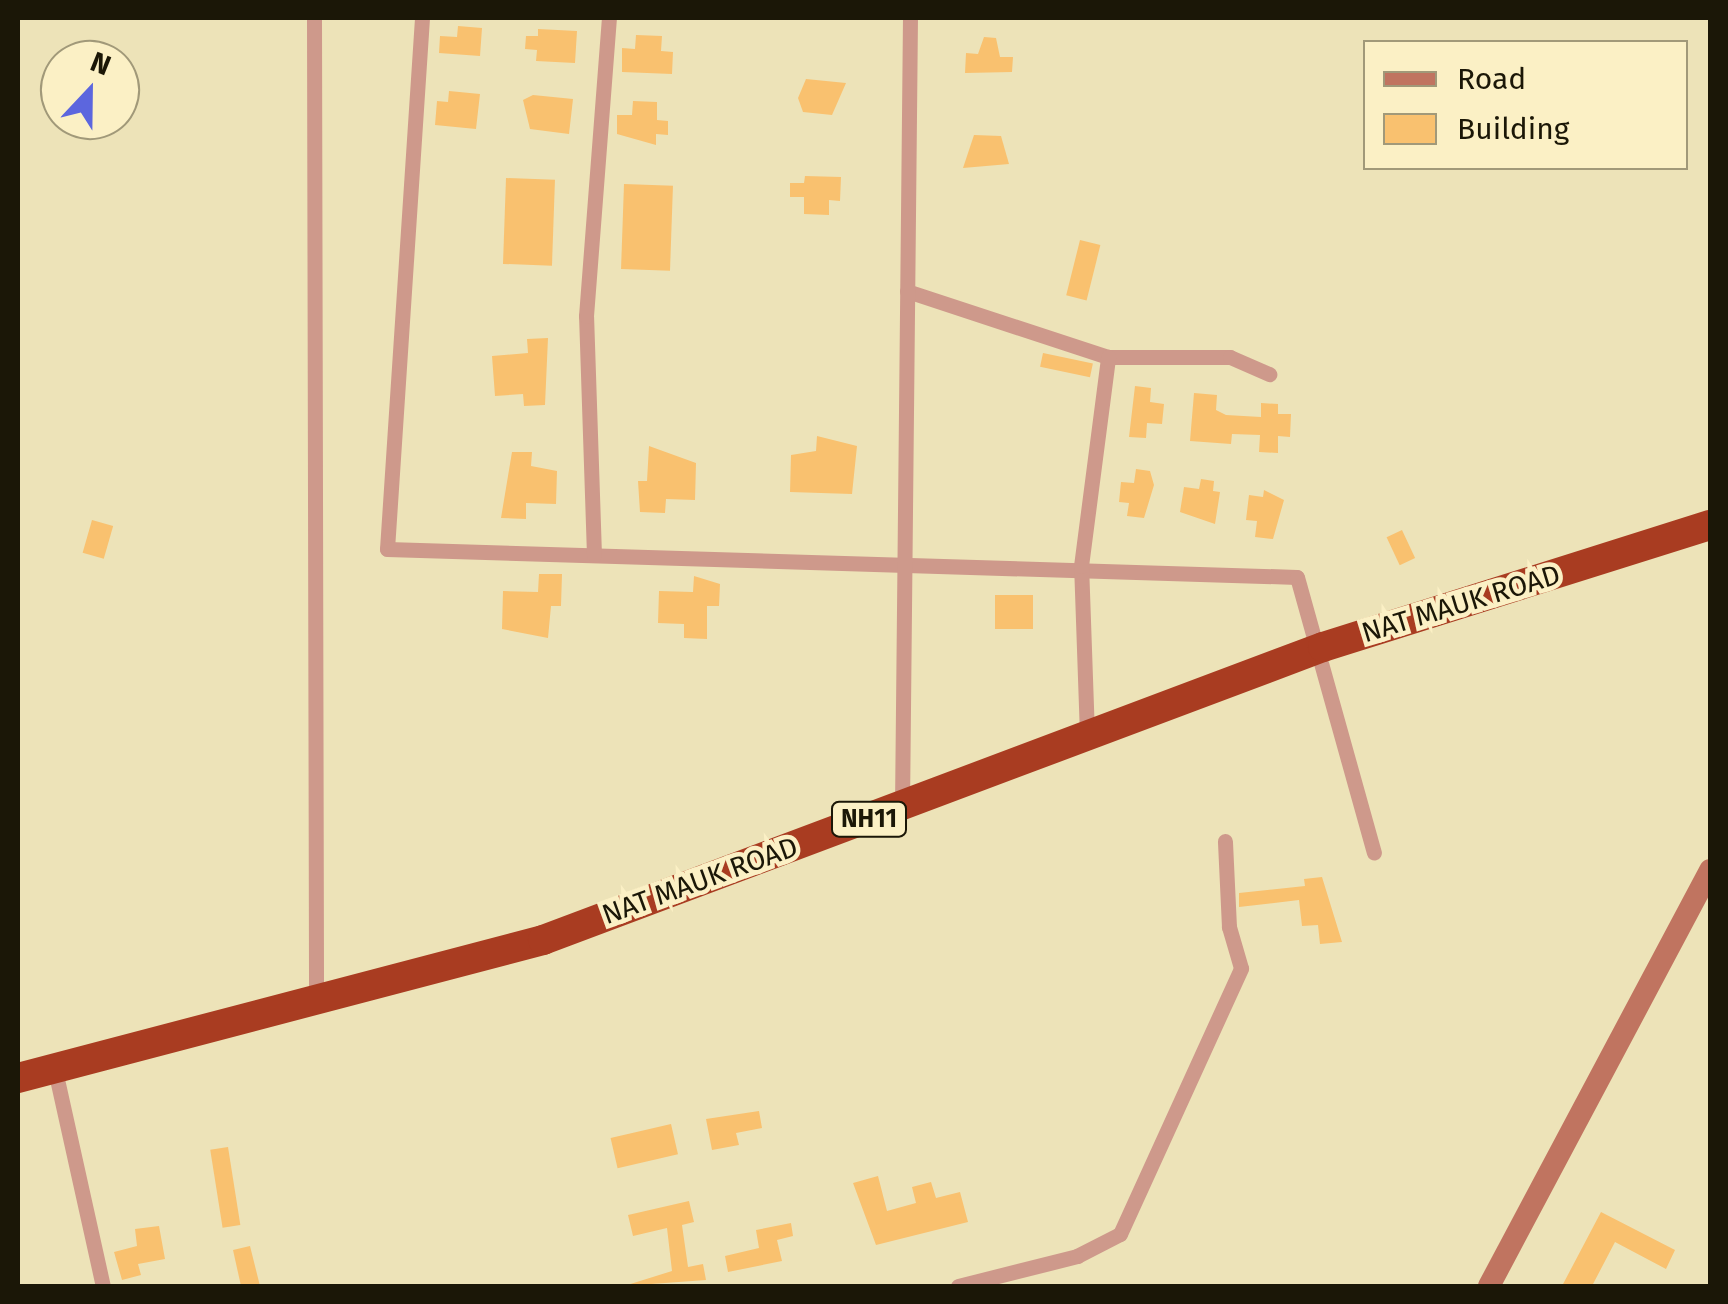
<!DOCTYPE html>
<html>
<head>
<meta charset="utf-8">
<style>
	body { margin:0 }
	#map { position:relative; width:1728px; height:1304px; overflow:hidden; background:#ede3b8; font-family:"Fira Sans",sans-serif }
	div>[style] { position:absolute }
	.building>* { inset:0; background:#f9c16f; transform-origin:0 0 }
	.street>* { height:15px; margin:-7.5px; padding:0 7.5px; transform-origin:7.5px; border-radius:7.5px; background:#ce998b }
	.secondary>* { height:22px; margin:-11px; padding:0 11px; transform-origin:11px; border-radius:11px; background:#c07460 }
	.highway>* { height:30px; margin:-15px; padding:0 15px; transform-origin:15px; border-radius:15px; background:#a93c21 }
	span { translate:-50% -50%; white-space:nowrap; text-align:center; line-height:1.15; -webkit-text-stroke:9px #fbf0c5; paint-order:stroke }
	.shield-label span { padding:2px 8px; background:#fbf0c5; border:2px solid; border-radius:8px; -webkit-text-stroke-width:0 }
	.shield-label { font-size:25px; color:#1b1707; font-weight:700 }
	.street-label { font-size:28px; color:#1b1707 }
	.frame { position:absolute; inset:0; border:20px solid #1b1707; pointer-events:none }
	.legend { position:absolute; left:1363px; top:40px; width:325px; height:130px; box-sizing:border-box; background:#fbf0c5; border:2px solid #a19979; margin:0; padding:12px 18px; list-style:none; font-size:30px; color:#1b1707 }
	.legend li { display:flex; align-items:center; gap:20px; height:50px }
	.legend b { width:50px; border:2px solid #a19979 }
	.north { position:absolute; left:40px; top:40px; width:100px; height:100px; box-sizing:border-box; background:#fbf0c5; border:2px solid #a19979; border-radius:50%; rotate:22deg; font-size:28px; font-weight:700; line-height:40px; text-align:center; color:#1b1707 }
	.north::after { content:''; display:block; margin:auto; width:35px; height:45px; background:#5c66de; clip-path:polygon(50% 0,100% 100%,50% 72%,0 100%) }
</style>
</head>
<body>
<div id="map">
	<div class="building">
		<i style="clip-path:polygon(458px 26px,482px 28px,480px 56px,439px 53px,440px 36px,457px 37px)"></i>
		<i style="clip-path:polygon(538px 29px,577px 31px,575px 63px,536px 61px,537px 50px,525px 49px,526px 36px,538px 36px)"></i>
		<i style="clip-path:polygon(636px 35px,662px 36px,661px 51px,673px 52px,672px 74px,622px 72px,622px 48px,635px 49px)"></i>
		<i style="clip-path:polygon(984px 37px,996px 38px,1000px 57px,1013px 57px,1012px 72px,965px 73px,966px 53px,978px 54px)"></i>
		<i style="clip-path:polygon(806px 79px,846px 83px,832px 115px,803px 112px,798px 98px)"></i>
		<i style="clip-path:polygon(449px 91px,480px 94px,476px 129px,435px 125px,437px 101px,448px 102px)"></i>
		<i style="clip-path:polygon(533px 95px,573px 99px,569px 134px,530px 129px,523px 100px)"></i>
		<i style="clip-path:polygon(633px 101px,657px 102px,657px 120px,668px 121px,668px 135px,656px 134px,656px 145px,617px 134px,617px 115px,632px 115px)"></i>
		<i style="clip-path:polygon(974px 135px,1001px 136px,1009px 164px,963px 168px)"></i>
		<i style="clip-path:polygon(805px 176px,841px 177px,840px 201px,829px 200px,829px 215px,804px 214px,804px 197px,790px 197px,790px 183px,804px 183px)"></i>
		<i style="left:506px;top:178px;width:49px;height:86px;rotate:2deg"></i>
		<i style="left:624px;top:184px;width:49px;height:85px;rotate:2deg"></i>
		<i style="left:1080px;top:240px;width:21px;height:57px;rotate:14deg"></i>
		<i style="clip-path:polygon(548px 338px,545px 405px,524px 406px,523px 394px,495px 396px,492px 356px,528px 353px,527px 339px)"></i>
		<i style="left:1043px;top:353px;width:51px;height:14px;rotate:12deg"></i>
		<i style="clip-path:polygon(1135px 386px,1151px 388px,1150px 402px,1164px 404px,1162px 424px,1147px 423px,1146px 438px,1129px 437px)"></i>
		<i style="clip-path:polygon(1194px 393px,1217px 395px,1216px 410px,1226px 415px,1261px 417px,1261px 403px,1278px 404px,1278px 414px,1291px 414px,1290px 437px,1278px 436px,1278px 453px,1259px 452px,1260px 435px,1232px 434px,1231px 444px,1190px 441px)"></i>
		<i style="clip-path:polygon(817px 436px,857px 446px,852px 494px,790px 492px,791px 455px,816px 451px)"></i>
		<i style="clip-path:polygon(649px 446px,696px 463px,695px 500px,666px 499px,665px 513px,640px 512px,638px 481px,647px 481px)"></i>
		<i style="clip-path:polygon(512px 452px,532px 452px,531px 466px,557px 471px,556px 504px,526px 503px,526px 519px,501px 518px)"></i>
		<i style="clip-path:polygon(1136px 469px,1150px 471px,1154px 485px,1144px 518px,1127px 516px,1129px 503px,1119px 502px,1121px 482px,1134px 483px)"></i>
		<i style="clip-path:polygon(1201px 479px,1214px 481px,1213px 491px,1220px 492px,1215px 524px,1180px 512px,1184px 487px,1199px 489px)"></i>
		<i style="clip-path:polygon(1264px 490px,1284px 500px,1273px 539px,1255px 537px,1257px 521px,1246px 520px,1249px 495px,1263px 497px)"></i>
		<i style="left:92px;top:520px;width:22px;height:34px;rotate:16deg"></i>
		<i style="left:1402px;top:530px;width:31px;height:17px;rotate:65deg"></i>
		<i style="clip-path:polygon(539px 574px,562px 574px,561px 606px,551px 606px,548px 638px,502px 629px,503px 591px,538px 592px)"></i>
		<i style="clip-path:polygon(694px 576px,720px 584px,719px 606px,707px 606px,707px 639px,684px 638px,684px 624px,658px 623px,659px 591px,693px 592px)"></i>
		<i style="left:995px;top:595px;width:38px;height:34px"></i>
		<i style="clip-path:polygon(1322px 877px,1342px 942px,1320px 944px,1318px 925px,1302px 926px,1299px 900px,1239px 907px,1239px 893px,1305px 886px,1304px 879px)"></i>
		<i style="clip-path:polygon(759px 1111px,762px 1128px,736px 1133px,739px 1145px,712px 1150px,706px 1119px)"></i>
		<i style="left:671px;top:1124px;width:31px;height:62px;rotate:77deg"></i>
		<i style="left:228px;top:1147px;width:79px;height:18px;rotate:81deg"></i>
		<i style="clip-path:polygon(878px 1176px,887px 1211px,916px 1203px,912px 1187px,931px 1182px,936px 1198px,960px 1192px,968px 1222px,876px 1245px,853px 1183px)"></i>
		<i style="clip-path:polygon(689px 1201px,694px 1222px,682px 1225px,688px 1267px,703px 1264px,706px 1280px,624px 1286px,672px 1271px,667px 1228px,633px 1236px,628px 1215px)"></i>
		<i style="clip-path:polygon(1601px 1212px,1675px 1250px,1666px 1269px,1615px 1242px,1592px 1286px,1562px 1286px)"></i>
		<i style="clip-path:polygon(791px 1223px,793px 1236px,777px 1240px,782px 1261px,728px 1272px,725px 1256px,759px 1248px,756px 1230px)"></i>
		<i style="clip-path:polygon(159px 1226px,165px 1259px,138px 1264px,141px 1275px,122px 1280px,114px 1252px,137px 1246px,135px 1229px)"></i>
		<i style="clip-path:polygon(250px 1246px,260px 1286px,241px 1286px,233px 1250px)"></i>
	</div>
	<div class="street">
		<i style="left:314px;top:18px;width:983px;rotate:89.88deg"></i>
		<i style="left:422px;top:18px;width:532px;rotate:93.77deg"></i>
		<i style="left:387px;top:549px;width:910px;rotate:1.76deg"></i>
		<i style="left:1297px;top:577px;width:286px;rotate:74.4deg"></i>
		<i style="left:907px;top:291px;width:212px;rotate:18.2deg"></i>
		<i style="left:1108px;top:357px;width:122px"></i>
		<i style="left:1230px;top:357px;width:43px;rotate:23.6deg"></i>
		<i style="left:594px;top:555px;width:239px;rotate:-91.9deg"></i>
		<i style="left:586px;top:316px;width:299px;rotate:-85.6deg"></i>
		<i style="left:1087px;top:735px;width:169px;rotate:-92deg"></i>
		<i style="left:1081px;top:566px;width:211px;rotate:-82.6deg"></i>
		<i style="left:902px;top:807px;width:789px;rotate:-89.42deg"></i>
		<i style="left:55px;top:1070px;width:221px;rotate:77.5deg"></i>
		<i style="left:958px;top:1286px;width:123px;rotate:-14.1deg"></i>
		<i style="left:1077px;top:1256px;width:48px;rotate:-27.1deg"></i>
		<i style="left:1120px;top:1234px;width:292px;rotate:-65.5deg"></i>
		<i style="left:1241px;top:968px;width:43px;rotate:-106.3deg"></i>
		<i style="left:1229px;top:927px;width:86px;rotate:-92.7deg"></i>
	</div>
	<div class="secondary">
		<i style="left:1489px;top:1286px;width:471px;rotate:-62deg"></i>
	</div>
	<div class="highway">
		<i style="left:18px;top:1078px;width:543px;rotate:-14.73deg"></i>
		<i style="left:543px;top:940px;width:833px;rotate:-20.59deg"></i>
		<i style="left:1323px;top:647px;width:406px;rotate:-17.5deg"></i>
	</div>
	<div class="shield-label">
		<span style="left:869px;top:819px">NH11</span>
	</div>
	<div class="street-label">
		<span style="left:1461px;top:604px;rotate:-17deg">NAT MAUK ROAD</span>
		<span style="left:700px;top:881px;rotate:-20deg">NAT MAUK ROAD</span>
	</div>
	<div class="frame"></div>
	<ul class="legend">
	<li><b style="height:12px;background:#c07460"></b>Road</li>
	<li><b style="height:28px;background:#f9c16f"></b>Building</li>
	</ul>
	<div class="north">N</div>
</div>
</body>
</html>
